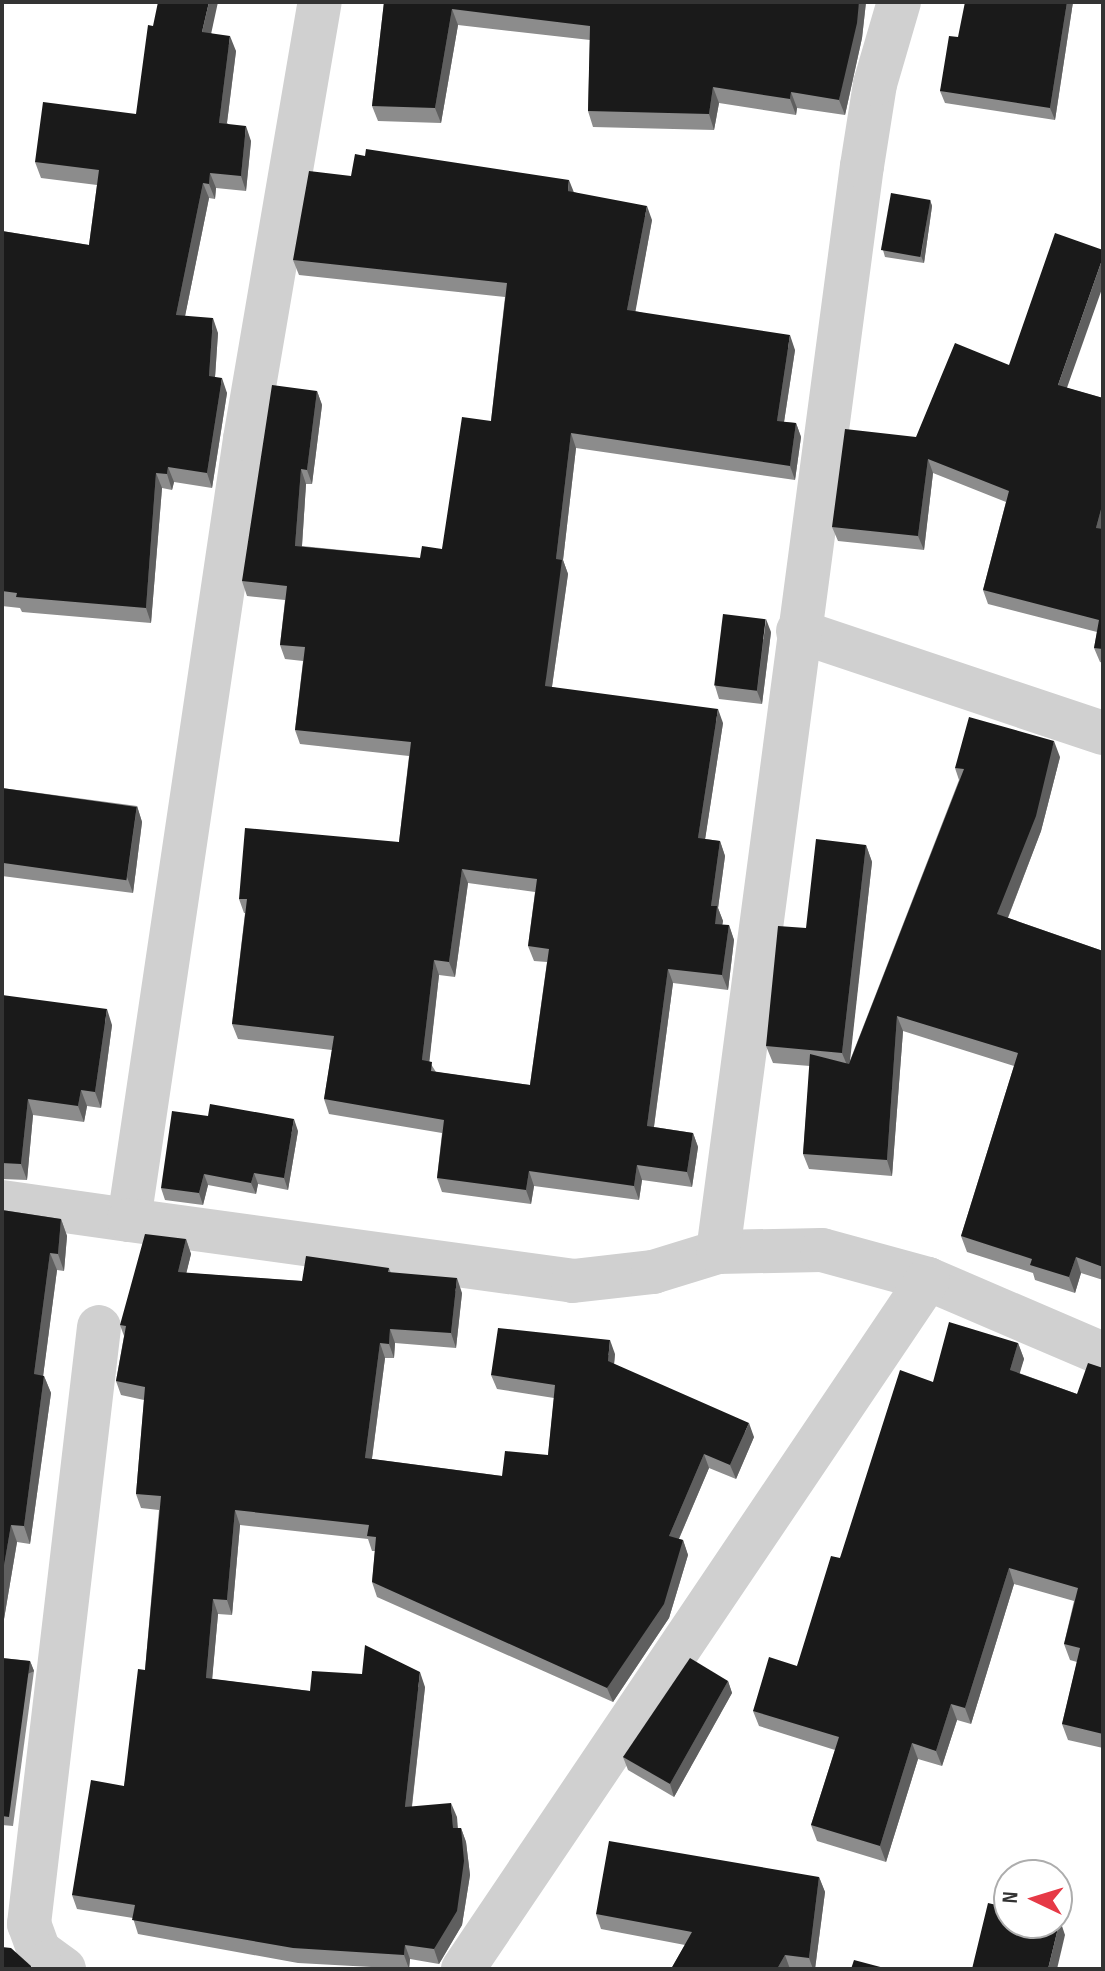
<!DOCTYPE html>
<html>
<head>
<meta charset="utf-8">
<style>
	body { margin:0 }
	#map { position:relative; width:1105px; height:1971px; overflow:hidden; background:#fff; font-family:"Sofia Sans Condensed",sans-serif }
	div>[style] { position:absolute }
	.street>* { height:44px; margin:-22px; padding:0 22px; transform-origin:22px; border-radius:22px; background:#d0d0d0 }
	.wall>* { inset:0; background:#8c8c8c }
	.shaded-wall>* { inset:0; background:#5f5f5f; transform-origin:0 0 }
	.building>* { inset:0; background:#1a1a1a; transform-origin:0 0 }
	span { translate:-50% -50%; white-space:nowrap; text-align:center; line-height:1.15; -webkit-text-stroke:8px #fff; paint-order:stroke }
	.frame { position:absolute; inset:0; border:4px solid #333; pointer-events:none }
	.north { position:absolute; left:993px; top:1859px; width:80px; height:80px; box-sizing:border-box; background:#fff; border:2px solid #adadad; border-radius:50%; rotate:274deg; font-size:22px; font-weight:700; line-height:32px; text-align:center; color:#333 }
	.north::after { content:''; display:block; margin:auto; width:28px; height:36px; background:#e63946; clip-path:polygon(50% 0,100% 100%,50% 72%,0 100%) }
</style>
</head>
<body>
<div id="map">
	<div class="street">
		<i style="left:798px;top:631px;width:322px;rotate:18.5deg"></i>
		<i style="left:2px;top:1202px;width:128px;rotate:8.1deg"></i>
		<i style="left:129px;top:1220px;width:790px;rotate:-81.55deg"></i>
		<i style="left:245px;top:439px;width:443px;rotate:-80.3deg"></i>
		<i style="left:129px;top:1220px;width:448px;rotate:7.8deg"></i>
		<i style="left:573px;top:1281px;width:81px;rotate:-6.4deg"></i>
		<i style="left:653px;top:1272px;width:68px;rotate:-17.1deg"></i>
		<i style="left:718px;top:1252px;width:104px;rotate:-1.1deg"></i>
		<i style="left:822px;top:1250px;width:110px;rotate:15.3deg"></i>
		<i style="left:928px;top:1279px;width:190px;rotate:23.2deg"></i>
		<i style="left:718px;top:1252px;width:1096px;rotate:-82.45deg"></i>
		<i style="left:862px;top:166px;width:83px;rotate:-81deg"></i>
		<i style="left:875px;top:84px;width:85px;rotate:-73.7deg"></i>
		<i style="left:64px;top:1969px;width:31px;rotate:-144deg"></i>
		<i style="left:39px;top:1951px;width:29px;rotate:-110deg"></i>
		<i style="left:29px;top:1924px;width:601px;rotate:-83.31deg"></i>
		<i style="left:463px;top:1969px;width:832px;rotate:-56.02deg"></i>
	</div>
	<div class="wall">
		<i style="clip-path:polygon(384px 2px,866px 2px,862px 38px,845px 115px,797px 108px,796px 115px,719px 103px,714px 130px,593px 127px,588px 111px,590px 40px,458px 25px,441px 123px,378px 121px,372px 106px)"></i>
		<i style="clip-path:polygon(1073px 2px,1055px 120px,945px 103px,940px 91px,958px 37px)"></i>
		<i style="clip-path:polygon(211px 33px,236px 51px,227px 123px,251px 141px,246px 191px,216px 188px,215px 199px,209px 198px,185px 316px,218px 333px,215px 377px,227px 393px,212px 488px,174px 482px,172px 490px,162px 488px,151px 623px,22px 612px,20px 608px,2px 606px,2px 231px,89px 245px,97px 185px,41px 178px,35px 162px,136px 114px)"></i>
		<i style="clip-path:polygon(evenodd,351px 176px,574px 192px,652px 220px,635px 311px,795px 350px,784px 422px,796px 423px,801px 437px,795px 480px,576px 448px,563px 560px,568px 574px,552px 687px,723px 723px,705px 839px,720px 841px,725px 856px,718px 908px,723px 921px,722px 925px,729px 925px,734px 940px,728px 990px,673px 983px,654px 1127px,693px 1133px,698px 1147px,692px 1187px,642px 1180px,639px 1200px,534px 1186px,531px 1204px,442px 1192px,437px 1178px,442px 1133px,329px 1114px,324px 1099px,332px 1050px,238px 1039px,232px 1024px,245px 913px,244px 913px,239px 899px,399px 842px,409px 756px,300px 744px,295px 730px,303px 661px,285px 659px,280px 645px,285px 600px,247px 596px,242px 581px,317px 391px,322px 405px,312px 484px,306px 484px,302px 546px,420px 558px,442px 549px,491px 421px,505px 297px,299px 275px,293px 260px,351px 176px,468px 883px,535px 892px,528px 946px,534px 961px,547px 962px,530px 1085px,436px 1072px,429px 1061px,439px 975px,455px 977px,468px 883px)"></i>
		<i style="clip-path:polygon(930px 200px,932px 206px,924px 263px,885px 257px,883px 250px)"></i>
		<i style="clip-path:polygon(1067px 388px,1103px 398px,1103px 663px,1100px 662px,1094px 648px,1097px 632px,988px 604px,983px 590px,1006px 502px,933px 473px,924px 550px,838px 541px,832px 527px,916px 437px)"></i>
		<i style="clip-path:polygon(771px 632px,762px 704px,719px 699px,715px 686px)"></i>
		<i style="clip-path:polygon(1060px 757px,1041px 831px,1008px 918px,1103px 951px,1103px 1280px,1081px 1273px,1075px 1293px,1035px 1280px,1033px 1273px,967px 1252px,961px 1236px,1014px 1066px,903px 1031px,892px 1176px,809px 1169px,803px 1154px,810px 1066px,773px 1063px,766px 1046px,806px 928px,866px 845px,872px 862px,849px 1063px,959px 780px,955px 768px)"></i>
		<i style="clip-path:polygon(2px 788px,137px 806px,142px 822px,133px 893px,2px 876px)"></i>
		<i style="clip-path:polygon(2px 995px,112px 1025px,101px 1108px,87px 1106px,84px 1122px,33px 1115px,27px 1180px,2px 1179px)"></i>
		<i style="clip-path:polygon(298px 1131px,288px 1190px,258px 1184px,256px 1194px,208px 1185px,203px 1205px,165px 1200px,161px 1188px)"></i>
		<i style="clip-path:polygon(2px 1210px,61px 1219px,67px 1236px,64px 1271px,57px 1270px,43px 1376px,44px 1376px,51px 1393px,30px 1544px,17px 1542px,3px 1625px,2px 1625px)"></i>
		<i style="clip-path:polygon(186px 1239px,191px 1254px,186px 1273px,302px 1281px,389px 1268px,391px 1273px,462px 1293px,456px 1348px,395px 1343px,394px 1358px,385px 1358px,372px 1459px,502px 1476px,548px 1455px,554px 1398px,497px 1389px,491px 1375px,615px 1354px,614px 1364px,754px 1437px,736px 1479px,709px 1468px,679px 1539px,683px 1540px,688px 1555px,669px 1618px,613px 1702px,377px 1597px,372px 1582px,375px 1551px,372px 1551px,368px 1539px,240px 1525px,232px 1615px,218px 1614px,212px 1679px,310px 1691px,425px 1687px,412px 1807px,457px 1817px,457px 1828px,461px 1828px,466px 1842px,470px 1875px,462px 1925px,439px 1964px,410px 1959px,409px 1969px,408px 1969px,298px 1963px,138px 1934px,133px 1918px,77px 1909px,72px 1895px,124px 1786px,145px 1670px,159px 1510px,141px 1508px,136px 1494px,144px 1400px,121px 1395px,116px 1381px,124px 1336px,120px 1325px)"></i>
		<i style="clip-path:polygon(1018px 1343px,1024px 1359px,1019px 1373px,1077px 1394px,1103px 1368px,1103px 1748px,1068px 1740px,1062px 1724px,1077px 1662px,1070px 1660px,1064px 1644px,1074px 1601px,1014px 1584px,971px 1724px,957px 1720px,942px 1766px,918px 1759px,886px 1862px,817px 1841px,811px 1825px,835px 1750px,759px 1726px,753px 1711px,797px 1666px,840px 1558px,933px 1382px)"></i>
		<i style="clip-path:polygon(2px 1658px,30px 1661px,34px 1671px,13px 1826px,2px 1825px)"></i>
		<i style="clip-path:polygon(728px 1681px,732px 1693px,674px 1797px,628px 1770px,623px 1757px)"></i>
		<i style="clip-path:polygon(819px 1877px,825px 1892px,815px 1969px,671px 1969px,685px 1945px,601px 1929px,596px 1914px)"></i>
	</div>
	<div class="shaded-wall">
		<i style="clip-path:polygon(209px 2px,218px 2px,208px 48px,202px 32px)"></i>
		<i style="clip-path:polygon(859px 2px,866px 2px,862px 38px,845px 115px,839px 100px)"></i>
		<i style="clip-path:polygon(1067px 2px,1073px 2px,1055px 120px,1050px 108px)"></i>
		<i style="clip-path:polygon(452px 9px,458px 25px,441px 123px,435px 108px)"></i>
		<i style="clip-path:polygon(230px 36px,236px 51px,225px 138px,219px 123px)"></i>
		<i style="clip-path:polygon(713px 87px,719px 103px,714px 130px,709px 114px)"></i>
		<i style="clip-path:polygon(791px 92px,797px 108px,796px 115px,790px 99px)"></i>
		<i style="clip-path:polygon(246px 126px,251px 141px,246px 191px,241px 176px)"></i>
		<i style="clip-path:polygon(210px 173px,216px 188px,215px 199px,209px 184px)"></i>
		<i style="clip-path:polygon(569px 180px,575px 195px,568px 191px)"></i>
		<i style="clip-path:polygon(203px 183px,209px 198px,182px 331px,176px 315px)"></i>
		<i style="clip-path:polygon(930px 200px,932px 206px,924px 263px,921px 256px)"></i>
		<i style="clip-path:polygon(647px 206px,652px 220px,633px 325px,627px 310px)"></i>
		<i style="clip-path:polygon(1103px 257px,1103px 286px,1063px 399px,1058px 385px)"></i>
		<i style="clip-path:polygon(213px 318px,218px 333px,214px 392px,209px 376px)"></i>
		<i style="clip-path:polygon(790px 335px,795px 350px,782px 435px,777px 421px)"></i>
		<i style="clip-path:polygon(222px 378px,227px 393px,212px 488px,207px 473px)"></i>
		<i style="clip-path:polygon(317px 391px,322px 405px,312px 484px,307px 470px)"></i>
		<i style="clip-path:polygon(796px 423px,801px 437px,795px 480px,790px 466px)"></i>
		<i style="clip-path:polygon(571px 433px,576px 448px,563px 560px,568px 574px,550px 700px,545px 686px,556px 559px)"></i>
		<i style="clip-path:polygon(928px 459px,933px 473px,924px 550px,918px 536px)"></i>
		<i style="clip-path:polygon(168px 467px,174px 482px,172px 490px,167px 474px)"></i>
		<i style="clip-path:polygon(301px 469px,306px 484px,301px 560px,295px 546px)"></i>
		<i style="clip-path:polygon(156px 473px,162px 488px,151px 623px,146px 608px)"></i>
		<i style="clip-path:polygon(1103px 502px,1103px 536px,1096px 528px)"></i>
		<i style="clip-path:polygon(766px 619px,771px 632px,762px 704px,757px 691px)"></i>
		<i style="clip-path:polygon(718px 709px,723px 723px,703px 853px,698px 838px)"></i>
		<i style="clip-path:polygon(1054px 741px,1060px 757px,1041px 831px,1003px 930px,997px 914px)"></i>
		<i style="clip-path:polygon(137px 806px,142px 822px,133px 893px,127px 877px)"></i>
		<i style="clip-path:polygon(720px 841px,725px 856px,718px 908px,723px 921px,720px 939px,715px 924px,711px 906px)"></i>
		<i style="clip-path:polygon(866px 845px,872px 862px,849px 1070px,842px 1053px)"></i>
		<i style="clip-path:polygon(462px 869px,468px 883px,455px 977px,449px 962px)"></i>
		<i style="clip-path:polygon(729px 925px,734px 940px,728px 990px,722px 975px)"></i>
		<i style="clip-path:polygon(434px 960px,439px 975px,428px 1074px,422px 1060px)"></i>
		<i style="clip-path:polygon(668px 969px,673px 983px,652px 1141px,647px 1126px)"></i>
		<i style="clip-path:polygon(107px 1009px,112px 1025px,101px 1108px,95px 1092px)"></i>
		<i style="clip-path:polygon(897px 1016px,903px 1031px,892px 1176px,887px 1160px)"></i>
		<i style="clip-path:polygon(81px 1090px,87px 1106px,84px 1122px,78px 1106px)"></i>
		<i style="clip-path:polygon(28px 1099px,33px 1115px,27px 1180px,21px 1164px)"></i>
		<i style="clip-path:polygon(294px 1119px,298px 1131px,288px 1190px,284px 1178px)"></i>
		<i style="clip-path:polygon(693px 1133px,698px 1147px,692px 1187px,687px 1172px)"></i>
		<i style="clip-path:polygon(637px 1165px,642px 1180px,639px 1200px,634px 1186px)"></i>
		<i style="clip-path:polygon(529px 1171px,534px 1186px,531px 1204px,526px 1190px)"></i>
		<i style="clip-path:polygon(254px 1173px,258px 1184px,256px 1194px,251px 1183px)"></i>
		<i style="clip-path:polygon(204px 1174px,208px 1185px,203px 1205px,199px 1193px)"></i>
		<i style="clip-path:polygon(61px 1219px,67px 1236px,64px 1271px,58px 1254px)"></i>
		<i style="clip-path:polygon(186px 1239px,191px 1254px,183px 1287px,178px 1272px)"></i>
		<i style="clip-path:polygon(50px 1253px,57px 1270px,41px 1392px,34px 1374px)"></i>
		<i style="clip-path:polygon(1076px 1257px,1081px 1273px,1075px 1293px,1069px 1277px)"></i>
		<i style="clip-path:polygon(457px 1278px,462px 1293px,456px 1348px,451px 1333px)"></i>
		<i style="clip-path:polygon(390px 1329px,395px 1343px,394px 1358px,389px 1344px)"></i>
		<i style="clip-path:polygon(610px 1340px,615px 1354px,613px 1375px,608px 1361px)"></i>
		<i style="clip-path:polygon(380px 1343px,385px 1358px,370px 1473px,365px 1458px)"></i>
		<i style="clip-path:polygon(1018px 1343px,1024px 1359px,1016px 1386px,1010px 1370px)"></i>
		<i style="clip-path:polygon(44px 1376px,51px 1393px,30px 1544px,24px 1526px)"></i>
		<i style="clip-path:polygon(749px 1423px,754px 1437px,736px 1479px,730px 1465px)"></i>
		<i style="clip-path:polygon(704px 1454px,709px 1468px,674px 1550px,669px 1536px)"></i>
		<i style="clip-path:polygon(235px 1510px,240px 1525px,232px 1615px,227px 1600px)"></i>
		<i style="clip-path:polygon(11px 1525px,17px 1542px,3px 1625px,2px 1621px,2px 1577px)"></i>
		<i style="clip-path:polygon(683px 1540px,688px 1555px,669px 1618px,613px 1702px,607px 1688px)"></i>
		<i style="clip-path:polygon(1009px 1568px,1014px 1584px,971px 1724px,965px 1708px)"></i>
		<i style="clip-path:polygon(213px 1599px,218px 1614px,211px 1692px,206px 1678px)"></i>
		<i style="left:30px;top:1661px;width:11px;height:157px;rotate:68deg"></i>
		<i style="clip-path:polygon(420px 1672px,425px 1687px,410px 1822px,405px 1807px)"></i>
		<i style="clip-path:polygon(728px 1681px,732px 1693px,674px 1797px,670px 1784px)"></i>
		<i style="clip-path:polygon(951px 1704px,957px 1720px,942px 1766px,936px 1751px)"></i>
		<i style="clip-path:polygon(912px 1743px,918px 1759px,886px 1862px,880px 1846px)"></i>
		<i style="clip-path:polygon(451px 1803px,457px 1817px,459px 1842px,453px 1828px)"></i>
		<i style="clip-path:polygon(461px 1828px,466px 1842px,470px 1875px,462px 1925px,439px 1964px,434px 1949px)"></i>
		<i style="clip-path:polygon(819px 1877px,825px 1892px,815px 1969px,813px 1969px,809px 1958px)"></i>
		<i style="clip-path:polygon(1060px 1920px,1065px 1935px,1057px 1969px,1048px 1969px)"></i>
		<i style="clip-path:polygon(405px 1945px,410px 1959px,409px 1969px,404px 1955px)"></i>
		<i style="clip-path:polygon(785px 1955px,790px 1969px,777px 1969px)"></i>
	</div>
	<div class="building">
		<i style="clip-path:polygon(158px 2px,209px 2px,202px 32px,230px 36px,219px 123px,246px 126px,241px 176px,210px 173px,209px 184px,203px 183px,176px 315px,213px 318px,209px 376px,222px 378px,207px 473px,168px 467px,167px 474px,156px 473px,146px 608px,16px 597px,17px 593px,2px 591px,2px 231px,89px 245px,99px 170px,35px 162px,43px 102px,136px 114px,148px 25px,153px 26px)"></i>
		<i style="clip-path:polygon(384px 2px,859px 2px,857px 23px,839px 100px,791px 92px,790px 99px,713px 87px,709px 114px,588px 111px,590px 26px,452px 9px,435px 108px,372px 106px)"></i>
		<i style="clip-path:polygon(965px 2px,1067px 2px,1050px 108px,940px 91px,949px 36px,958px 37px)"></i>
		<i style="clip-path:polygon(evenodd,366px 149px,569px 180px,568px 191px,647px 206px,627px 310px,790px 335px,777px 421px,796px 423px,790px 466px,571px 433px,556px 559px,562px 560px,545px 686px,718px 709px,698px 838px,720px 841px,711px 906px,717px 906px,715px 924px,729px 925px,722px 975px,668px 969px,647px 1126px,693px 1133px,687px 1172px,637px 1165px,634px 1186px,529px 1171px,526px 1190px,437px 1178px,444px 1120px,324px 1099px,334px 1036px,232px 1024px,247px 899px,239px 899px,245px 828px,399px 842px,411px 742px,295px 730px,305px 647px,280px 645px,287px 586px,242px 581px,272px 385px,317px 391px,307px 470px,301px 469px,295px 546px,420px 558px,422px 546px,442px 549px,462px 417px,491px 421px,507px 283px,293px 260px,309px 171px,351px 176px,355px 154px,365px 156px,366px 149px,462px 869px,537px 879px,528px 946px,549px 949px,530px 1085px,431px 1071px,432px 1062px,422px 1060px,434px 960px,449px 962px,462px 869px)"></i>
		<i style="left:891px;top:193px;width:40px;height:58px;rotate:10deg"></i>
		<i style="clip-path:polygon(1055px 233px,1103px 250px,1103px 257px,1058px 385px,1103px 398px,1103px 502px,1096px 528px,1103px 529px,1103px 649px,1094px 648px,1099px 620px,983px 590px,1009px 491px,928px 459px,918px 536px,832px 527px,845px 429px,916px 437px,955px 343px,1009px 365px)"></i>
		<i style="left:723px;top:614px;width:43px;height:72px;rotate:7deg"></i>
		<i style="clip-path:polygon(969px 717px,1054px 741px,1036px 816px,997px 914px,1103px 951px,1103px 1267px,1076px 1257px,1069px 1277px,1030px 1265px,1032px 1259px,961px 1236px,1018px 1053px,897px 1016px,887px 1160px,803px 1154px,810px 1054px,849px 1064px,964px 769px,955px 768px)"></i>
		<i style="left:2px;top:788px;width:136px;height:74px;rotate:8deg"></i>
		<i style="clip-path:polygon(816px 839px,866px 845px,842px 1053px,766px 1046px,778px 926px,806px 928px)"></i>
		<i style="clip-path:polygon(2px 995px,107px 1009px,95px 1092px,81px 1090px,78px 1106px,28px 1099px,21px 1164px,2px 1163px)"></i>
		<i style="clip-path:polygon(210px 1104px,294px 1119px,284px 1178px,254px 1173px,251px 1183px,204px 1174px,199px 1193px,161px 1188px,172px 1111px,208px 1116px)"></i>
		<i style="clip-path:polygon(2px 1210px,61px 1219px,58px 1254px,50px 1253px,34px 1374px,44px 1376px,24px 1526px,11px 1525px,2px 1577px)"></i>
		<i style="clip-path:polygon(145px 1234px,186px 1239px,178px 1272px,302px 1281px,306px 1256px,389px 1268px,388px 1272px,457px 1278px,451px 1333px,390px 1329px,389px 1344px,380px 1343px,365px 1458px,502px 1476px,505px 1451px,548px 1455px,555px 1385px,491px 1375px,498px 1328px,610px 1340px,608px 1361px,749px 1423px,730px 1465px,704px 1454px,669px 1536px,683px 1540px,664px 1604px,607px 1688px,372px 1582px,376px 1537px,367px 1536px,369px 1525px,235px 1510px,227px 1600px,213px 1599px,206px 1678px,310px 1691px,312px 1671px,362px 1674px,365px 1645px,420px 1672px,405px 1807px,451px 1803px,453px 1828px,461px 1828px,464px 1861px,457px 1911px,434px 1949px,405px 1945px,404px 1955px,293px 1948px,132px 1920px,135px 1905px,72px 1895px,91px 1780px,124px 1786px,138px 1669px,145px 1670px,161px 1496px,136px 1494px,145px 1387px,116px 1381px,126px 1326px,120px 1325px)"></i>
		<i style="clip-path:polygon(949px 1322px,1018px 1343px,1010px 1370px,1077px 1394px,1088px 1363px,1103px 1368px,1103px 1734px,1062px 1724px,1080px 1648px,1064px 1644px,1078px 1588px,1009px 1568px,965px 1708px,951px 1704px,936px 1751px,912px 1743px,880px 1846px,811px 1825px,839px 1737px,753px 1711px,769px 1657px,797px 1666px,831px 1556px,840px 1558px,900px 1370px,933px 1382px)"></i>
		<i style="clip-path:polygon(2px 1658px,30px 1661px,9px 1817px,2px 1816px)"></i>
		<i style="clip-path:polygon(690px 1658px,728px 1681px,670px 1784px,623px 1757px)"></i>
		<i style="clip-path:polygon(609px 1841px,819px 1877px,809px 1958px,785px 1955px,777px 1969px,671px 1969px,692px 1932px,596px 1914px)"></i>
		<i style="clip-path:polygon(988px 1903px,1009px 1908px,1009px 1923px,1057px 1923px,1057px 1919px,1060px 1920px,1048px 1969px,972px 1969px)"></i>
		<i style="clip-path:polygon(2px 1947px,11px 1948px,31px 1966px,31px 1969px,2px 1969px)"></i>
		<i style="clip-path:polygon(854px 1960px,888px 1969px,851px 1969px)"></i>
	</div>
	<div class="frame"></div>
	<div class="north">N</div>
</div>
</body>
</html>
